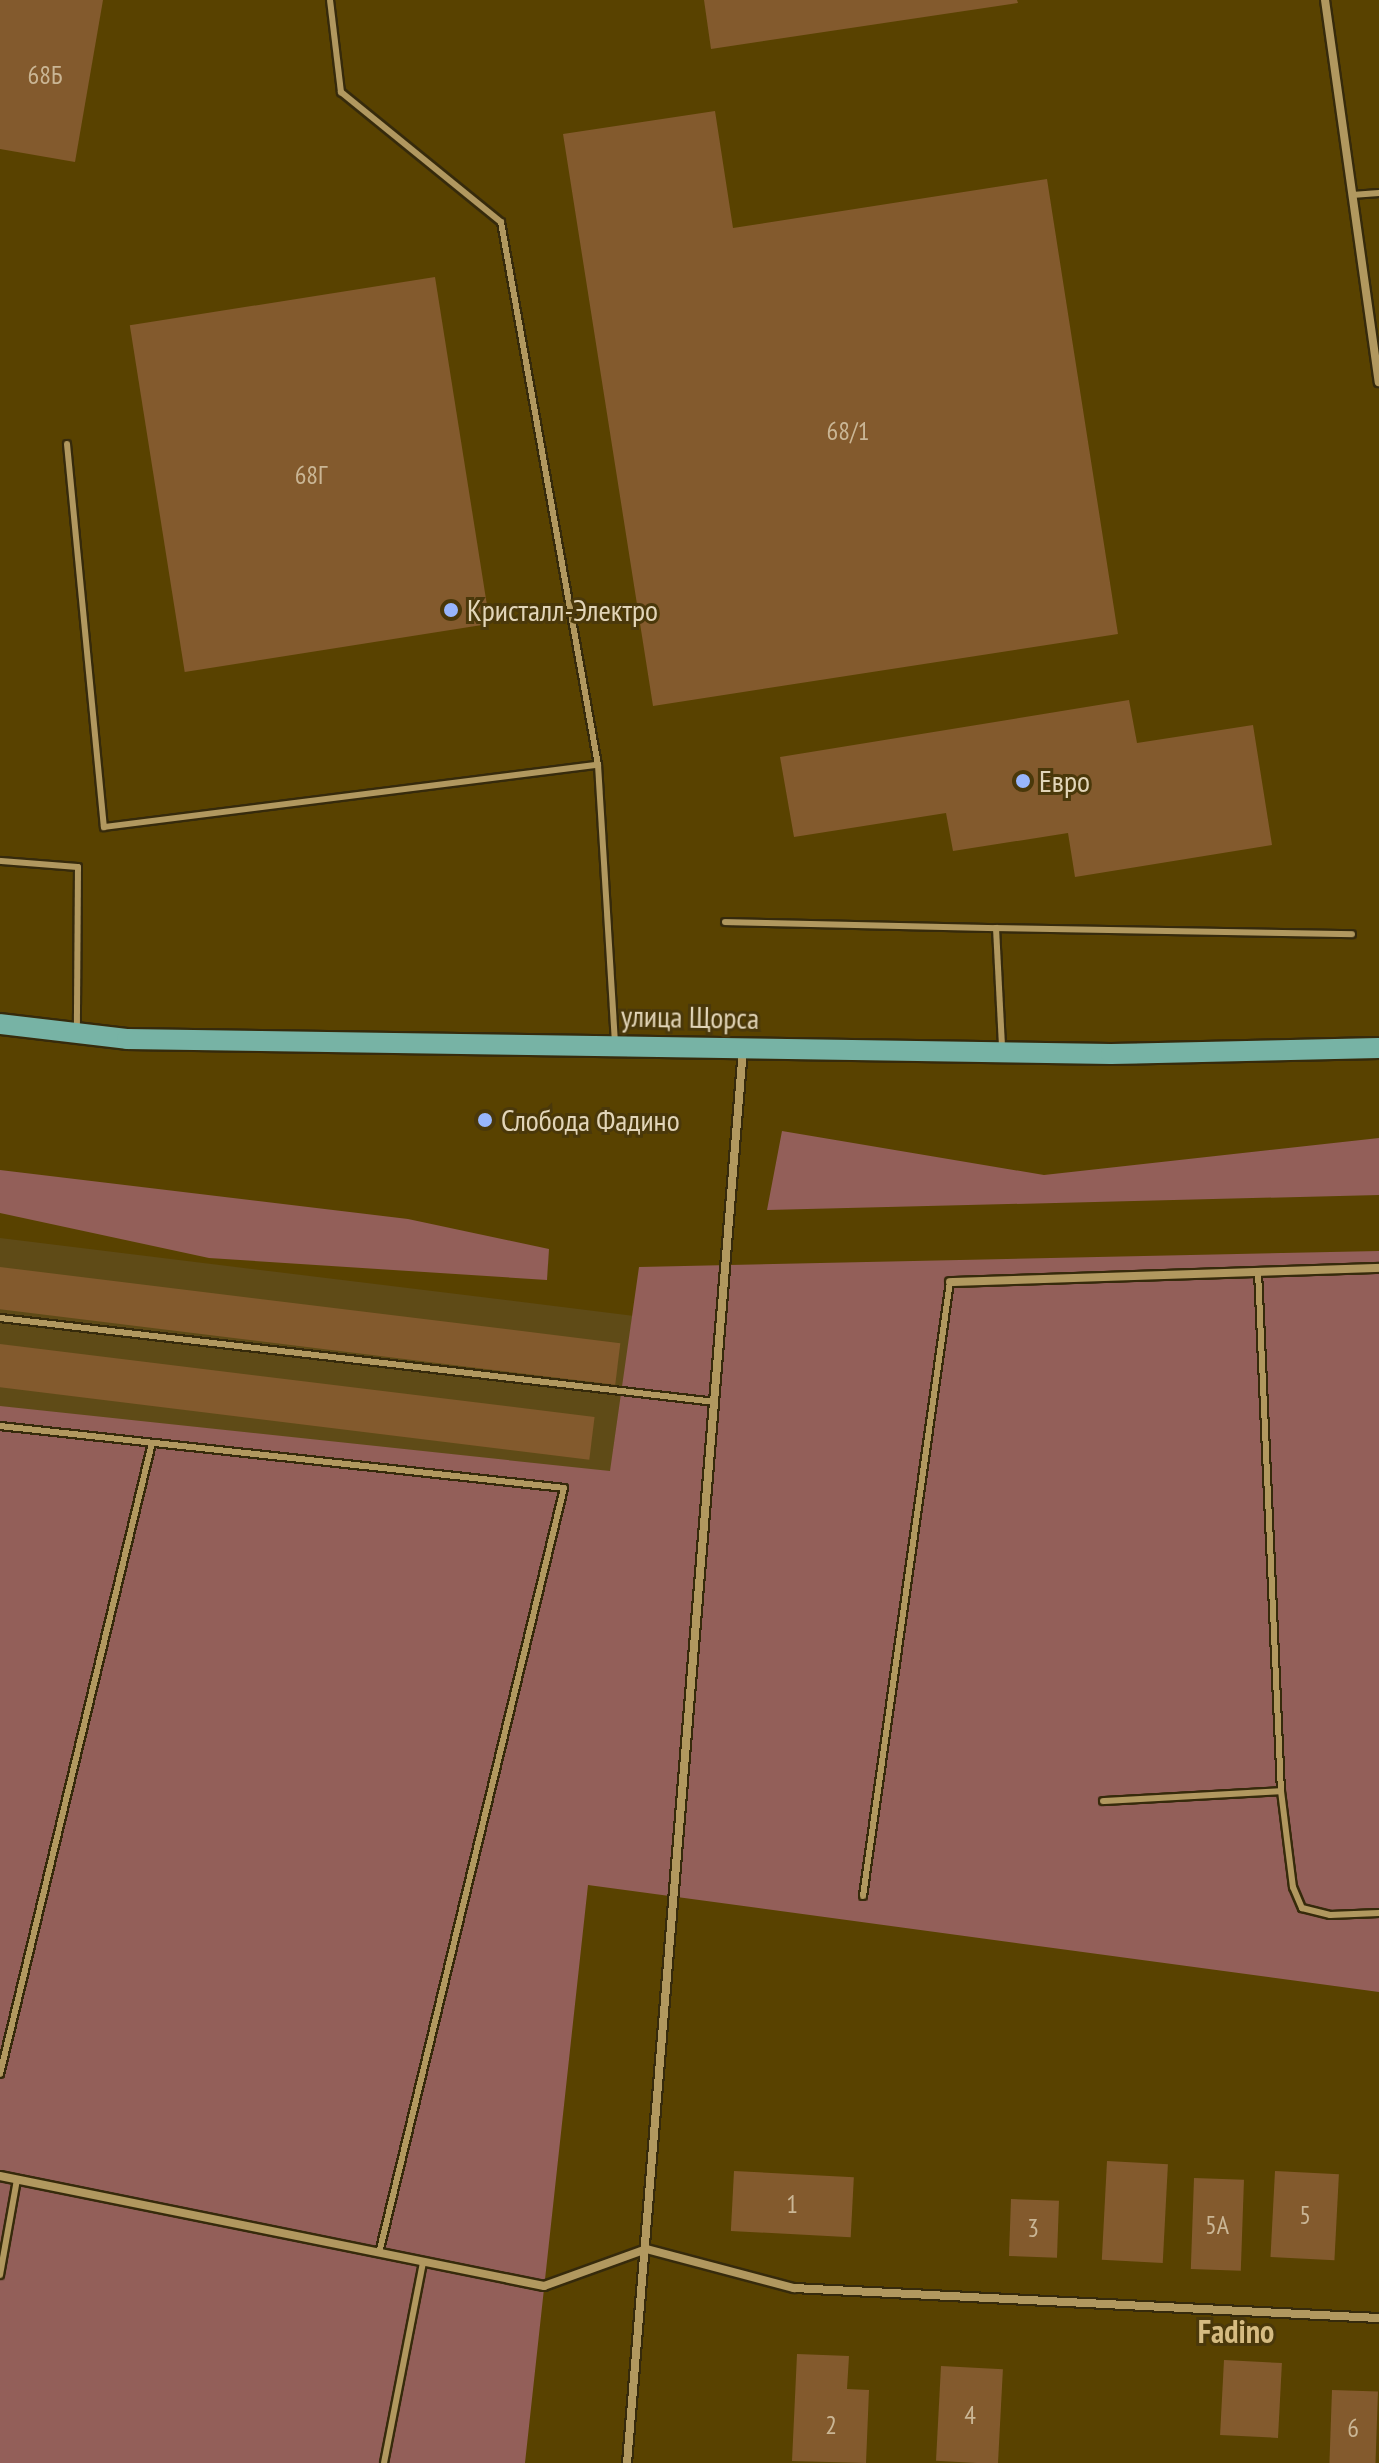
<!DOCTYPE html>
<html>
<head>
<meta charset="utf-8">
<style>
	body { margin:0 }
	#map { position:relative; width:1379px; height:2463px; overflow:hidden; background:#594200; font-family:"PT Sans Narrow",sans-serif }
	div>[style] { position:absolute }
	.built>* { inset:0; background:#5f4b17; transform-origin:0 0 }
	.green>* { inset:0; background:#935f59 }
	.building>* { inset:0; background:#835a2d; transform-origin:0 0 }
	.roads { filter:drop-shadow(2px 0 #362a0b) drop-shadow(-2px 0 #362a0b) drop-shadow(0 2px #362a0b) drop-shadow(0 -2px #362a0b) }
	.service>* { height:6px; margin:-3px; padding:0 3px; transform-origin:3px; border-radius:3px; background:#b1985f }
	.minor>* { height:8px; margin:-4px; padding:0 4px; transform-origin:4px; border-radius:4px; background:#b1985f }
	.primary>* { height:20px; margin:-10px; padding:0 10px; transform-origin:10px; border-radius:10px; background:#77b3a5 }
	.dots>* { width:22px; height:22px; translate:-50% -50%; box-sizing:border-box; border:4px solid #4a380a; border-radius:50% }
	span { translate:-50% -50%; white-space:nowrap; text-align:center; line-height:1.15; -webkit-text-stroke:6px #4a380a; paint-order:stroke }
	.number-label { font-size:26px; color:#cab695 }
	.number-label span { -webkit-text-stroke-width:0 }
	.poi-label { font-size:30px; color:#e2d5b8 }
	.left { translate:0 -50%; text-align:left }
	.street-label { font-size:30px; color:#e2d5b8 }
	.neighbourhood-label { font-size:32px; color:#d5bb81; font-weight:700 }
</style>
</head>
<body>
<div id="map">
	<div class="built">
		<i style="left:0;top:1238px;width:637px;height:168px;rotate:7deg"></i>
	</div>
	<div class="green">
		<i style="clip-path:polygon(782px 1131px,1044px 1175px,1379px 1138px,1379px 1195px,767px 1210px)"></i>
		<i style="clip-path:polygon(0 1170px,408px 1219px,549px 1249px,547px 1280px,209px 1258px,0 1213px)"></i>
		<i style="clip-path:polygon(1379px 1251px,1379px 1992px,588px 1885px,525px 2463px,0 2463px,0 1406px,610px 1471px,639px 1267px)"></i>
	</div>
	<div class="building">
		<i style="clip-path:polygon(0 0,103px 0,75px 162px,0 149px)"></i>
		<i style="clip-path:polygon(704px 0,1017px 0,1018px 3px,711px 49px)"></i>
		<i style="clip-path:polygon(715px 111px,733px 228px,1047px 179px,1118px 634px,653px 706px,563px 134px)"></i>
		<i style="left:435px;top:277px;width:351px;height:309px;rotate:81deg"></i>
		<i style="clip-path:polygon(1129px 700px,1137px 743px,1253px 725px,1272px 845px,1075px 877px,1068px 833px,953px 851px,946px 813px,794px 837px,780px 757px)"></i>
		<i style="left:0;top:1267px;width:625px;height:42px;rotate:7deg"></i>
		<i style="left:0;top:1344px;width:599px;height:43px;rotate:7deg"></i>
		<i style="left:1107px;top:2161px;width:61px;height:99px;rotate:3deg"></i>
		<i style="left:734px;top:2171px;width:120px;height:60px;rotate:3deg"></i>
		<i style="left:1275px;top:2171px;width:64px;height:86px;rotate:3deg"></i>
		<i style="left:1194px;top:2178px;width:50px;height:91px;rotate:2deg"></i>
		<i style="left:1011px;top:2199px;width:48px;height:57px;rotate:2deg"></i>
		<i style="clip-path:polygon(797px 2354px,849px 2356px,847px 2389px,869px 2390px,866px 2463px,792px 2461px)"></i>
		<i style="left:1224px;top:2360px;width:58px;height:75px;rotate:3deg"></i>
		<i style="left:941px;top:2366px;width:62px;height:95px;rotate:3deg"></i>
		<i style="left:1332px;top:2390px;width:46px;height:73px;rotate:2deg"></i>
	</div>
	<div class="roads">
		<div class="service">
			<i style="left:330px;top:0;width:93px;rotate:83.2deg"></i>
			<i style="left:341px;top:92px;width:206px;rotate:39.1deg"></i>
			<i style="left:501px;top:222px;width:552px;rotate:79.87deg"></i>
			<i style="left:1352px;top:195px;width:27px;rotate:-4deg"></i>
			<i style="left:67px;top:444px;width:385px;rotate:84.5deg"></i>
			<i style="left:104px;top:827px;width:498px;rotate:-7.2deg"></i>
			<i style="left:598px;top:765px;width:278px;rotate:86.5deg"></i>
			<i style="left:0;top:861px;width:78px;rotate:4.4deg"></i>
			<i style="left:78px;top:867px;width:163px;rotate:90.4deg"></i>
			<i style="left:725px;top:922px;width:271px;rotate:1.3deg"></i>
			<i style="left:996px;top:928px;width:120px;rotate:87.1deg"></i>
			<i style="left:996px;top:928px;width:356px;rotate:1deg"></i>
			<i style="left:1258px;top:1271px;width:521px;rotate:87.47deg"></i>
			<i style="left:0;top:1318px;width:720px;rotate:6.7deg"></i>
			<i style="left:0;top:1426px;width:567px;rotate:6.27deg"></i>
			<i style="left:564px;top:1488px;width:787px;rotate:103.59deg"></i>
			<i style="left:1103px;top:1801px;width:178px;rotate:-3.2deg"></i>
			<i style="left:1281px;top:1791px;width:97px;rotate:82.9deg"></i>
			<i style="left:1293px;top:1887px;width:23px;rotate:67deg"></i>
			<i style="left:1302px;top:1908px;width:29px;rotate:14deg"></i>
			<i style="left:1330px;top:1915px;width:49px;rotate:-2.3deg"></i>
			<i style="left:863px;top:1896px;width:620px;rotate:-81.94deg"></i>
			<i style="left:0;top:2074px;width:649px;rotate:-76.46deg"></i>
			<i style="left:0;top:2275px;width:97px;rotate:-79.9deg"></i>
			<i style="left:384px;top:2463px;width:205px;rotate:-79deg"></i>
		</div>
		<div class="minor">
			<i style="left:1325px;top:0;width:386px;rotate:82deg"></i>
			<i style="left:950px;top:1282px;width:429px;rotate:-1.9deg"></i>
			<i style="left:0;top:2176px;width:555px;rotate:11.43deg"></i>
			<i style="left:544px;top:2286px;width:109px;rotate:-19.9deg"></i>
			<i style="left:646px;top:2249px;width:153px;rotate:14.8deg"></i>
			<i style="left:794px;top:2288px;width:586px;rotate:2.94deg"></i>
			<i style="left:627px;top:2463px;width:1420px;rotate:-85.31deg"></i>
		</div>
		<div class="primary">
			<i style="left:0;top:1024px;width:128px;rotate:6.7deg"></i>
			<i style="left:127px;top:1039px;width:984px;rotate:0.87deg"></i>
			<i style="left:1111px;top:1054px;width:268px;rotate:-1.3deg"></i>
		</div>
	</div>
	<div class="dots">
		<i style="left:451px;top:610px;background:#98b6fd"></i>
		<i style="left:1023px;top:781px;background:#98b6fd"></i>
		<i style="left:485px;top:1120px;background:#98b6fd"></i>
	</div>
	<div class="number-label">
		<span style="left:45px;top:75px">68Б</span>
		<span style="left:848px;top:431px">68/1</span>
		<span style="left:311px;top:475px">68Г</span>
		<span style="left:792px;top:2204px">1</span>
		<span style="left:1305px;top:2215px">5</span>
		<span style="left:1217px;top:2225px">5А</span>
		<span style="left:1033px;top:2228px">3</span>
		<span style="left:970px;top:2415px">4</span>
		<span style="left:831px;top:2425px">2</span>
		<span style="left:1353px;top:2428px">6</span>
	</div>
	<div class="poi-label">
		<span class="left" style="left:467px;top:610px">Кристалл-Электро</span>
		<span class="left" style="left:1039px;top:781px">Евро</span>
		<span class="left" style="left:501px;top:1120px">Слобода Фадино</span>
	</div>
	<div class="street-label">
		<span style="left:690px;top:1017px;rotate:1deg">улица Щорса</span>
	</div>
	<div class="neighbourhood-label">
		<span style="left:1236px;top:2331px">Fadino</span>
	</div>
</div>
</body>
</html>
